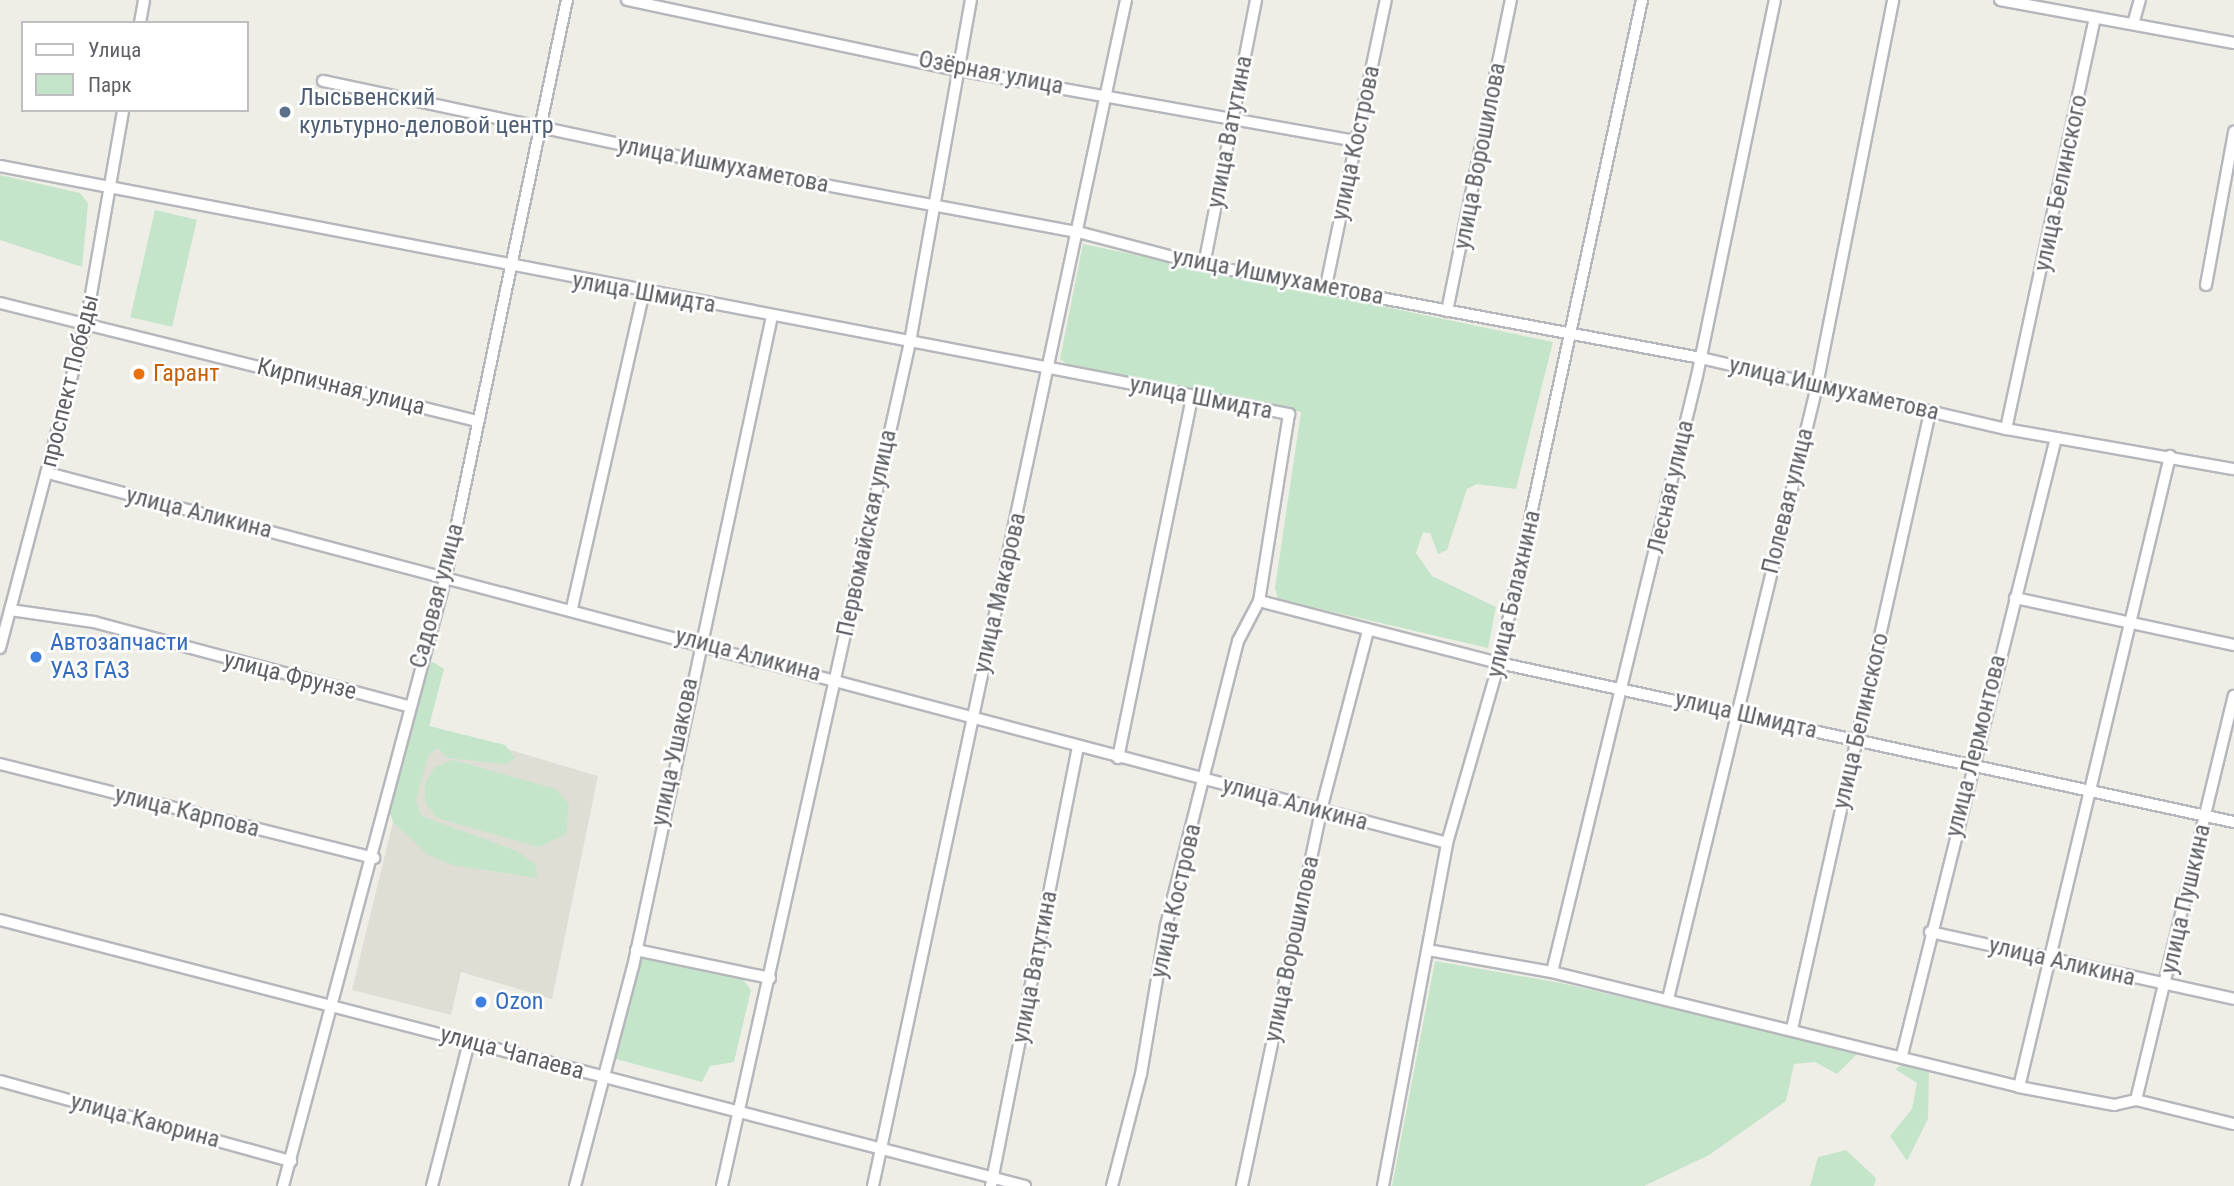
<!DOCTYPE html>
<html>
<head>
<meta charset="utf-8">
<style>
	body { margin:0 }
	#map { position:relative; width:2234px; height:1186px; overflow:hidden; background:#efeee6; font-family:"Roboto Condensed",sans-serif }
	div>[style] { position:absolute }
	.education>* { inset:0; background:#dfded4 }
	.green>* { inset:0; background:#c4e5c9; transform-origin:0 0 }
	.roads { filter:drop-shadow(2px 0 #b6b7bc) drop-shadow(-2px 0 #b6b7bc) drop-shadow(0 2px #b6b7bc) drop-shadow(0 -2px #b6b7bc) }
	.minor>* { height:10px; margin:-5px; padding:0 5px; transform-origin:5px; border-radius:5px; background:#fff }
	.dots>* { width:19px; height:19px; translate:-50% -50%; box-sizing:border-box; border:4px solid #fff; border-radius:50% }
	span { translate:-50% -50%; white-space:nowrap; text-align:center; line-height:1.15; -webkit-text-stroke:5px #fff; paint-order:stroke }
	.street-label { font-size:24px; color:#5e6065 }
	.service-label { font-size:24px; color:#4e5e75 }
	.left { translate:0 -50%; text-align:left }
	.food-label { font-size:24px; color:#c56008 }
	.shop-label { font-size:24px; color:#366cbe }
	.legend { position:absolute; left:21px; top:21px; width:228px; height:91px; box-sizing:border-box; background:#fff; border:2px solid #bfbfc1; margin:0; padding:9px 12px; list-style:none; font-size:21px; color:#5e6065 }
	.legend li { display:flex; align-items:center; gap:14px; height:35px }
	.legend b { width:35px; border:2px solid #bfbfc1 }
</style>
</head>
<body>
<div id="map">
	<div class="education">
		<i style="clip-path:polygon(429px 726px,598px 776px,552px 999px,461px 972px,451px 1015px,352px 990px,415px 731px)"></i>
	</div>
	<div class="green">
		<i style="clip-path:polygon(0 175px,80px 193px,88px 203px,82px 267px,0 240px)"></i>
		<i style="left:155px;top:210px;width:43px;height:110px;rotate:13deg"></i>
		<i style="clip-path:polygon(1083px 244px,1553px 342px,1516px 489px,1477px 484px,1467px 489px,1447px 550px,1438px 554px,1430px 533px,1423px 532px,1416px 553px,1432px 576px,1496px 607px,1488px 648px,1278px 599px,1275px 588px,1301px 412px,1070px 366px,1060px 359px)"></i>
		<i style="clip-path:polygon(433px 662px,444px 669px,429px 726px,505px 745px,515px 758px,507px 764px,448px 758px,437px 748px,428px 756px,416px 801px,421px 816px,517px 851px,536px 865px,537px 878px,452px 865px,427px 854px,393px 822px,389px 810px,427px 665px)"></i>
		<i style="clip-path:polygon(453px 760px,556px 789px,569px 804px,566px 834px,539px 847px,437px 818px,425px 802px,425px 783px,435px 767px)"></i>
		<i style="clip-path:polygon(642px 956px,741px 977px,751px 990px,734px 1062px,710px 1066px,702px 1082px,616px 1059px)"></i>
		<i style="clip-path:polygon(1435px 961px,1561px 983px,1859px 1052px,1837px 1074px,1815px 1062px,1794px 1064px,1786px 1101px,1709px 1155px,1644px 1186px,1392px 1186px)"></i>
		<i style="clip-path:polygon(1905px 1063px,1929px 1071px,1928px 1119px,1907px 1161px,1890px 1136px,1912px 1109px,1917px 1083px,1895px 1069px)"></i>
		<i style="clip-path:polygon(1846px 1150px,1876px 1178px,1874px 1186px,1810px 1186px,1818px 1157px)"></i>
	</div>
	<div class="roads">
		<div class="minor">
			<i style="left:627px;top:0;width:337px;rotate:12deg"></i>
			<i style="left:957px;top:70px;width:405px;rotate:10.1deg"></i>
			<i style="left:2000px;top:0;width:238px;rotate:10.4deg"></i>
			<i style="left:140px;top:23px;width:23px;rotate:-80deg"></i>
			<i style="left:2133px;top:24px;width:25px;rotate:-74deg"></i>
			<i style="left:323px;top:81px;width:399px;rotate:12deg"></i>
			<i style="left:713px;top:164px;width:371px;rotate:10.6deg"></i>
			<i style="left:1078px;top:232px;width:130px;rotate:14.7deg"></i>
			<i style="left:1204px;top:265px;width:506px;rotate:10.6deg"></i>
			<i style="left:1701px;top:358px;width:313px;rotate:13.1deg"></i>
			<i style="left:2006px;top:429px;width:231px;rotate:10deg"></i>
			<i style="left:0;top:166px;width:1313px;rotate:10.89deg"></i>
			<i style="left:1289px;top:414px;width:189px;rotate:99.1deg"></i>
			<i style="left:1259px;top:601px;width:45px;rotate:117.7deg"></i>
			<i style="left:1238px;top:641px;width:293px;rotate:104.2deg"></i>
			<i style="left:1166px;top:925px;width:151px;rotate:99.5deg"></i>
			<i style="left:1141px;top:1074px;width:116px;rotate:104.5deg"></i>
			<i style="left:1204px;top:265px;width:270px;rotate:-78.9deg"></i>
			<i style="left:2206px;top:285px;width:156px;rotate:-79.6deg"></i>
			<i style="left:1326px;top:286px;width:292px;rotate:-78.2deg"></i>
			<i style="left:0;top:303px;width:491px;rotate:13.9deg"></i>
			<i style="left:1447px;top:311px;width:318px;rotate:-78.4deg"></i>
			<i style="left:2006px;top:429px;width:421px;rotate:-77.8deg"></i>
			<i style="left:48px;top:473px;width:1447px;rotate:14.81deg"></i>
			<i style="left:2015px;top:598px;width:224px;rotate:12.1deg"></i>
			<i style="left:1259px;top:601px;width:248px;rotate:14.5deg"></i>
			<i style="left:1499px;top:663px;width:752px;rotate:12.21deg"></i>
			<i style="left:572px;top:608px;width:325px;rotate:-77.2deg"></i>
			<i style="left:10px;top:610px;width:85px;rotate:8.1deg"></i>
			<i style="left:94px;top:622px;width:324px;rotate:15deg"></i>
			<i style="left:0;top:648px;width:336px;rotate:-75.2deg"></i>
			<i style="left:86px;top:323px;width:216px;rotate:-80.1deg"></i>
			<i style="left:1118px;top:758px;width:369px;rotate:-78.4deg"></i>
			<i style="left:0;top:764px;width:386px;rotate:14.1deg"></i>
			<i style="left:0;top:920px;width:1059px;rotate:14.55deg"></i>
			<i style="left:1930px;top:932px;width:311px;rotate:12.4deg"></i>
			<i style="left:636px;top:950px;width:137px;rotate:11.8deg"></i>
			<i style="left:1428px;top:950px;width:126px;rotate:10.1deg"></i>
			<i style="left:1552px;top:972px;width:481px;rotate:13.8deg"></i>
			<i style="left:2019px;top:1087px;width:97px;rotate:10.7deg"></i>
			<i style="left:2114px;top:1105px;width:23px;rotate:-13deg"></i>
			<i style="left:2136px;top:1100px;width:101px;rotate:13.8deg"></i>
			<i style="left:1552px;top:972px;width:613px;rotate:-76.33deg"></i>
			<i style="left:1697px;top:376px;width:384px;rotate:-78.3deg"></i>
			<i style="left:1668px;top:999px;width:627px;rotate:-76.34deg"></i>
			<i style="left:1816px;top:390px;width:398px;rotate:-78.8deg"></i>
			<i style="left:1792px;top:1029px;width:632px;rotate:-77.39deg"></i>
			<i style="left:1902px;top:1055px;width:636px;rotate:-75.99deg"></i>
			<i style="left:0;top:1081px;width:302px;rotate:15.4deg"></i>
			<i style="left:2019px;top:1087px;width:649px;rotate:-76.54deg"></i>
			<i style="left:2136px;top:1100px;width:416px;rotate:-76.4deg"></i>
			<i style="left:283px;top:1186px;width:631px;rotate:-75.04deg"></i>
			<i style="left:446px;top:576px;width:589px;rotate:-78.14deg"></i>
			<i style="left:432px;top:1186px;width:149px;rotate:-75.6deg"></i>
			<i style="left:575px;top:1186px;width:227px;rotate:-75.2deg"></i>
			<i style="left:633px;top:967px;width:666px;rotate:-77.95deg"></i>
			<i style="left:722px;top:1186px;width:865px;rotate:-77.44deg"></i>
			<i style="left:910px;top:342px;width:347px;rotate:-79.9deg"></i>
			<i style="left:873px;top:1186px;width:1213px;rotate:-77.96deg"></i>
			<i style="left:991px;top:1186px;width:448px;rotate:-78.8deg"></i>
			<i style="left:1242px;top:1186px;width:384px;rotate:-78.1deg"></i>
			<i style="left:1321px;top:810px;width:185px;rotate:-75.3deg"></i>
			<i style="left:1383px;top:1186px;width:349px;rotate:-79.4deg"></i>
			<i style="left:1447px;top:843px;width:187px;rotate:-73.9deg"></i>
			<i style="left:1499px;top:663px;width:678px;rotate:-77.83deg"></i>
		</div>
	</div>
	<div class="dots">
		<i style="left:285px;top:112px;background:#5c6f8a"></i>
		<i style="left:139px;top:374px;background:#e8710a"></i>
		<i style="left:36px;top:657px;background:#3f7fe0"></i>
		<i style="left:481px;top:1002px;background:#3f7fe0"></i>
	</div>
	<div class="street-label">
		<span style="left:991px;top:73px;rotate:11deg">Озёрная улица</span>
		<span style="left:1230px;top:132px;rotate:-79deg">улица Ватутина</span>
		<span style="left:1356px;top:143px;rotate:-78deg">улица Кострова</span>
		<span style="left:1480px;top:156px;rotate:-79deg">улица Ворошилова</span>
		<span style="left:723px;top:165px;rotate:11deg">улица Ишмухаметова</span>
		<span style="left:2061px;top:183px;rotate:-78deg">улица Белинского</span>
		<span style="left:1278px;top:277px;rotate:11deg">улица Ишмухаметова</span>
		<span style="left:644px;top:293px;rotate:10deg">улица Шмидта</span>
		<span style="left:70px;top:381px;rotate:-76deg">проспект Победы</span>
		<span style="left:341px;top:387px;rotate:14deg">Кирпичная улица</span>
		<span style="left:1834px;top:389px;rotate:13deg">улица Ишмухаметова</span>
		<span style="left:1201px;top:398px;rotate:11deg">улица Шмидта</span>
		<span style="left:1671px;top:487px;rotate:-77deg">Лесная улица</span>
		<span style="left:1788px;top:501px;rotate:-76deg">Полевая улица</span>
		<span style="left:199px;top:513px;rotate:14deg">улица Аликина</span>
		<span style="left:867px;top:533px;rotate:-78deg">Первомайская улица</span>
		<span style="left:1000px;top:593px;rotate:-77deg">улица Макарова</span>
		<span style="left:1514px;top:594px;rotate:-77deg">улица Балахнина</span>
		<span style="left:437px;top:596px;rotate:-75deg">Садовая улица</span>
		<span style="left:748px;top:655px;rotate:15deg">улица Аликина</span>
		<span style="left:290px;top:676px;rotate:14deg">улица Фрунзе</span>
		<span style="left:1746px;top:715px;rotate:13deg">улица Шмидта</span>
		<span style="left:1861px;top:721px;rotate:-77deg">улица Белинского</span>
		<span style="left:1976px;top:746px;rotate:-76deg">улица Лермонтова</span>
		<span style="left:675px;top:752px;rotate:-78deg">улица Ушакова</span>
		<span style="left:1295px;top:804px;rotate:15deg">улица Аликина</span>
		<span style="left:187px;top:812px;rotate:14deg">улица Карпова</span>
		<span style="left:2186px;top:899px;rotate:-77deg">улица Пушкина</span>
		<span style="left:1176px;top:901px;rotate:-77deg">улица Кострова</span>
		<span style="left:1292px;top:949px;rotate:-78deg">улица Ворошилова</span>
		<span style="left:2062px;top:962px;rotate:13deg">улица Аликина</span>
		<span style="left:1035px;top:967px;rotate:-79deg">улица Ватутина</span>
		<span style="left:512px;top:1053px;rotate:15deg">улица Чапаева</span>
		<span style="left:145px;top:1121px;rotate:15deg">улица Каюрина</span>
	</div>
	<div class="service-label">
		<span class="left" style="left:299px;top:112px">Лысьвенский<br>культурно-деловой центр</span>
	</div>
	<div class="food-label">
		<span class="left" style="left:153px;top:374px">Гарант</span>
	</div>
	<div class="shop-label">
		<span class="left" style="left:50px;top:657px">Автозапчасти<br>УАЗ ГАЗ</span>
		<span class="left" style="left:495px;top:1002px">Ozon</span>
	</div>
	<ul class="legend">
	<li><b style="height:9px;background:#fff"></b>Улица</li>
	<li><b style="height:19px;background:#c4e5c9"></b>Парк</li>
	</ul>
</div>
</body>
</html>
